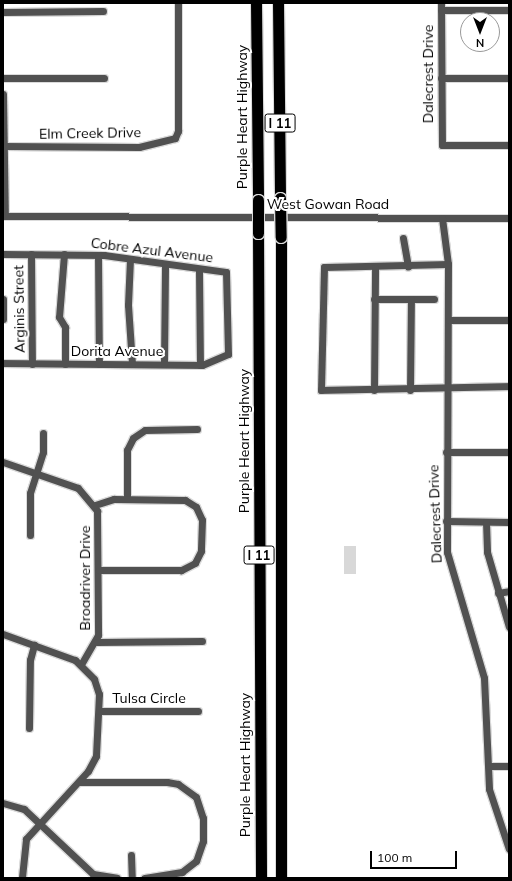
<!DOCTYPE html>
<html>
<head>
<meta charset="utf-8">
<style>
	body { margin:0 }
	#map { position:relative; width:512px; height:881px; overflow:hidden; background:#fff; font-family:Mulish,sans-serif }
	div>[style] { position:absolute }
	.green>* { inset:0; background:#d8d8d8; transform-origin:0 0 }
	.roads { filter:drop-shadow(1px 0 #dbdbdb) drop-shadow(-1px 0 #dbdbdb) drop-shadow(0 1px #dbdbdb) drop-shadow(0 -1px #dbdbdb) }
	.minor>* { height:7px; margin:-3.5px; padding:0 3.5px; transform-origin:3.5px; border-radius:3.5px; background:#515151 }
	.highway>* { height:11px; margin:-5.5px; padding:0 5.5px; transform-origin:5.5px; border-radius:5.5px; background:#000 }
	.bridges { filter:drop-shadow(1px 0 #dbdbdb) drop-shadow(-1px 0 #dbdbdb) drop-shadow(0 1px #dbdbdb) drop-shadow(0 -1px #dbdbdb) }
	.highway-bridge>* { height:11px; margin:-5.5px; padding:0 5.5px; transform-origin:5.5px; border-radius:5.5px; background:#000 }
	span { translate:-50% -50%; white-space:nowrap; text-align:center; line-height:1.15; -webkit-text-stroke:4px #fff; paint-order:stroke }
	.shield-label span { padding:1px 3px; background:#fff; border:1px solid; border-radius:3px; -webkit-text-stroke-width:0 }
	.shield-label { font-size:13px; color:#000; font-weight:700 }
	.street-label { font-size:14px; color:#000 }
	.frame { position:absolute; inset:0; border:4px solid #000; pointer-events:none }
	.north { position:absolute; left:460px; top:12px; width:40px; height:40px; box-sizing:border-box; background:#fff; border:1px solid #999; border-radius:50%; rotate:180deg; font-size:11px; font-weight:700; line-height:16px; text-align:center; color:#000 }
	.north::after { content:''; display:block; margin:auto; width:14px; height:18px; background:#000; clip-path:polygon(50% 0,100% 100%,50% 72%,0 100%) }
	.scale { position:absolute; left:370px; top:851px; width:87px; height:18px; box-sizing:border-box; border:2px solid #000; border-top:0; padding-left:5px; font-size:12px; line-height:14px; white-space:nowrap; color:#000; -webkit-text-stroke:3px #fff; paint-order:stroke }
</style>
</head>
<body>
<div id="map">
	<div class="green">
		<i style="left:344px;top:546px;width:12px;height:28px"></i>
	</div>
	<div class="roads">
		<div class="minor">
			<i style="left:441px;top:3px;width:142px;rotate:89.6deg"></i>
			<i style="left:442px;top:145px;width:67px"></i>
			<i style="left:441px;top:10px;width:68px"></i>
			<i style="left:3px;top:12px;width:100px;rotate:-0.6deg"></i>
			<i style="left:3px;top:78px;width:101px"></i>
			<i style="left:441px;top:78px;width:68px"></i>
			<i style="left:3px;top:94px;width:122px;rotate:89.1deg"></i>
			<i style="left:4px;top:146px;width:135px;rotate:0.4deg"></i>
			<i style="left:139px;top:147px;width:37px;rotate:-14deg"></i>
			<i style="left:175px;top:138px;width:8px;rotate:-67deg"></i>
			<i style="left:178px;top:131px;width:128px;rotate:-90deg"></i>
			<i style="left:3px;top:216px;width:506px;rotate:0.23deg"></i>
			<i style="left:442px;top:218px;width:46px;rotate:82.6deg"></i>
			<i style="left:448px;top:264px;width:288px;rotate:90.2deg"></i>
			<i style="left:447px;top:552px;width:131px;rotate:73.6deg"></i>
			<i style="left:484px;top:678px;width:111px;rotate:87.4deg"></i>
			<i style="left:489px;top:789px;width:63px;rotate:71.6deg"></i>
			<i style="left:403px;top:238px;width:29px;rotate:80deg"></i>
			<i style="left:3px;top:254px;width:101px;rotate:0.6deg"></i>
			<i style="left:104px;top:255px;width:123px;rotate:7.9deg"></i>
			<i style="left:226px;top:272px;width:82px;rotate:88.6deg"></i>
			<i style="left:228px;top:354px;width:28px;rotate:157deg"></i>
			<i style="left:202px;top:365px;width:199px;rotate:-179.4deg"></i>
			<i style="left:31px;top:254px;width:110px;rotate:89.5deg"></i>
			<i style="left:64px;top:254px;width:63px;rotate:94.5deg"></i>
			<i style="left:59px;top:317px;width:12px;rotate:59deg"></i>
			<i style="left:65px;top:327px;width:37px;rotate:90deg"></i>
			<i style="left:98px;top:255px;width:109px;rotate:89.5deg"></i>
			<i style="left:130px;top:259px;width:46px;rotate:92.5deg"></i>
			<i style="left:128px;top:305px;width:59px;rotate:86.1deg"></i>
			<i style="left:448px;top:264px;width:124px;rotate:178.6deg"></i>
			<i style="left:324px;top:267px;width:123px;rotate:91.4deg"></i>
			<i style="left:321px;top:390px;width:188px;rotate:-1.2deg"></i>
			<i style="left:199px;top:271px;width:94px;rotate:89.4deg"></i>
			<i style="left:3px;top:299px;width:20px;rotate:90deg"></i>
			<i style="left:374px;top:299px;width:60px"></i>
			<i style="left:449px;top:320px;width:60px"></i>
			<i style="left:164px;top:364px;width:99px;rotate:-89.4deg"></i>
			<i style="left:374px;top:390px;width:122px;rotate:-89.5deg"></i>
			<i style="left:410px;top:390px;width:91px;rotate:-89.4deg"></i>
			<i style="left:446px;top:452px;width:63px"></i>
			<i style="left:3px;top:462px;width:79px;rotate:19.1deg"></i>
			<i style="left:78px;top:488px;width:30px;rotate:50deg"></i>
			<i style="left:97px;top:511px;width:124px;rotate:89.5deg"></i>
			<i style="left:98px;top:635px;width:34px;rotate:120deg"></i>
			<i style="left:127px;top:498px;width:48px;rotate:-90deg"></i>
			<i style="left:127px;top:450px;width:13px;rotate:-63deg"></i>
			<i style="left:133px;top:438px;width:14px;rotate:-34deg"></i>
			<i style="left:145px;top:430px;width:52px;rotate:-1.1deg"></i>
			<i style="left:95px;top:505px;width:20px;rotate:-18deg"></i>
			<i style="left:114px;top:499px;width:71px;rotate:0.8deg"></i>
			<i style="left:185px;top:500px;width:13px;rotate:32deg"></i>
			<i style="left:196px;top:507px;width:14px;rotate:65deg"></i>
			<i style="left:202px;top:520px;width:31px;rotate:92deg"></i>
			<i style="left:201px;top:551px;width:13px;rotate:117deg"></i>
			<i style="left:195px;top:563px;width:16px;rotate:153deg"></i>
			<i style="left:181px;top:570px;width:82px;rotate:180deg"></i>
			<i style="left:446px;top:521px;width:63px;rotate:0.9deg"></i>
			<i style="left:486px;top:522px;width:30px;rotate:88deg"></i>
			<i style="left:487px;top:552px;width:78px;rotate:73.7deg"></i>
			<i style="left:30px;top:535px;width:42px;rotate:-90deg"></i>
			<i style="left:30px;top:493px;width:43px;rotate:-72.4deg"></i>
			<i style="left:43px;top:452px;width:19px;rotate:-90deg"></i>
			<i style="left:498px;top:593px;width:11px;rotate:-10deg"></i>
			<i style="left:3px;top:634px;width:77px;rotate:19.9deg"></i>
			<i style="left:75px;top:660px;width:27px;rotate:45deg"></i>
			<i style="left:94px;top:679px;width:16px;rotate:72deg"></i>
			<i style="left:99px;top:694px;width:62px;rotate:92.8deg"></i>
			<i style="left:96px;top:756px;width:17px;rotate:118deg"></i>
			<i style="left:88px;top:771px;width:92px;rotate:132.4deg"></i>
			<i style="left:26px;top:839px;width:39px;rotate:96deg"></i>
			<i style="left:97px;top:642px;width:105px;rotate:-0.5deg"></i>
			<i style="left:99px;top:711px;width:99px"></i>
			<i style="left:29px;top:728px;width:68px;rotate:-89.2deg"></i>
			<i style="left:30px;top:660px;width:16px;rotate:-75deg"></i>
			<i style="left:489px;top:766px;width:20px"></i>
			<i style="left:79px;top:782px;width:88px"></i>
			<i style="left:167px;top:782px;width:11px;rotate:10deg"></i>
			<i style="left:178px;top:784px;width:22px;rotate:36deg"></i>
			<i style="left:196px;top:797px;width:22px;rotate:72deg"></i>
			<i style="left:203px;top:818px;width:23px;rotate:90deg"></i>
			<i style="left:203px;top:841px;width:21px;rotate:109deg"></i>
			<i style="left:196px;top:861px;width:18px;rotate:142deg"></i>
			<i style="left:182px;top:872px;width:38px;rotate:171deg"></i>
			<i style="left:3px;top:803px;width:22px;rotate:16deg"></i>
			<i style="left:24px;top:809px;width:95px;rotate:43.3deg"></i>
			<i style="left:93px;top:874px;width:24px;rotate:9deg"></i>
			<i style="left:131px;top:855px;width:23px;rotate:88deg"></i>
		</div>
		<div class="highway">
			<i style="left:256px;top:3px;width:197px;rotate:89.4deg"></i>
			<i style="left:278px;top:3px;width:195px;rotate:89.4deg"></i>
			<i style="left:258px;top:233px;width:645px;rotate:89.73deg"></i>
			<i style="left:281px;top:237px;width:641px;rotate:90deg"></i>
		</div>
	</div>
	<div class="bridges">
		<div class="highway-bridge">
			<i style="left:280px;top:198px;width:39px;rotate:89deg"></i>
			<i style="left:258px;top:200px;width:33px;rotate:90deg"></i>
		</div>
	</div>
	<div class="shield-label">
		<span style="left:280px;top:123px">I 11</span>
		<span style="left:259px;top:555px">I 11</span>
	</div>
	<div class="street-label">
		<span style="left:428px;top:74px;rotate:-90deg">Dalecrest Drive</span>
		<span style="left:242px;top:117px;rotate:-90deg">Purple Heart Highway</span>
		<span style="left:90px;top:133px;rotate:-1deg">Elm Creek Drive</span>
		<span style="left:328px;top:204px">West Gowan Road</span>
		<span style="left:152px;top:250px;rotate:7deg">Cobre Azul Avenue</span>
		<span style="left:19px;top:309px;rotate:-91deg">Arginis Street</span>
		<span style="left:117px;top:351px">Dorita Avenue</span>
		<span style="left:244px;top:441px;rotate:-90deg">Purple Heart Highway</span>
		<span style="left:435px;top:514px;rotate:-92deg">Dalecrest Drive</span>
		<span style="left:85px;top:578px;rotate:-90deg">Broadriver Drive</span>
		<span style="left:149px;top:698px">Tulsa Circle</span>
		<span style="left:245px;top:765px;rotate:-90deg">Purple Heart Highway</span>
	</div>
	<div class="frame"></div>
	<div class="north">N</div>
	<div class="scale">100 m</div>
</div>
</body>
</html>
